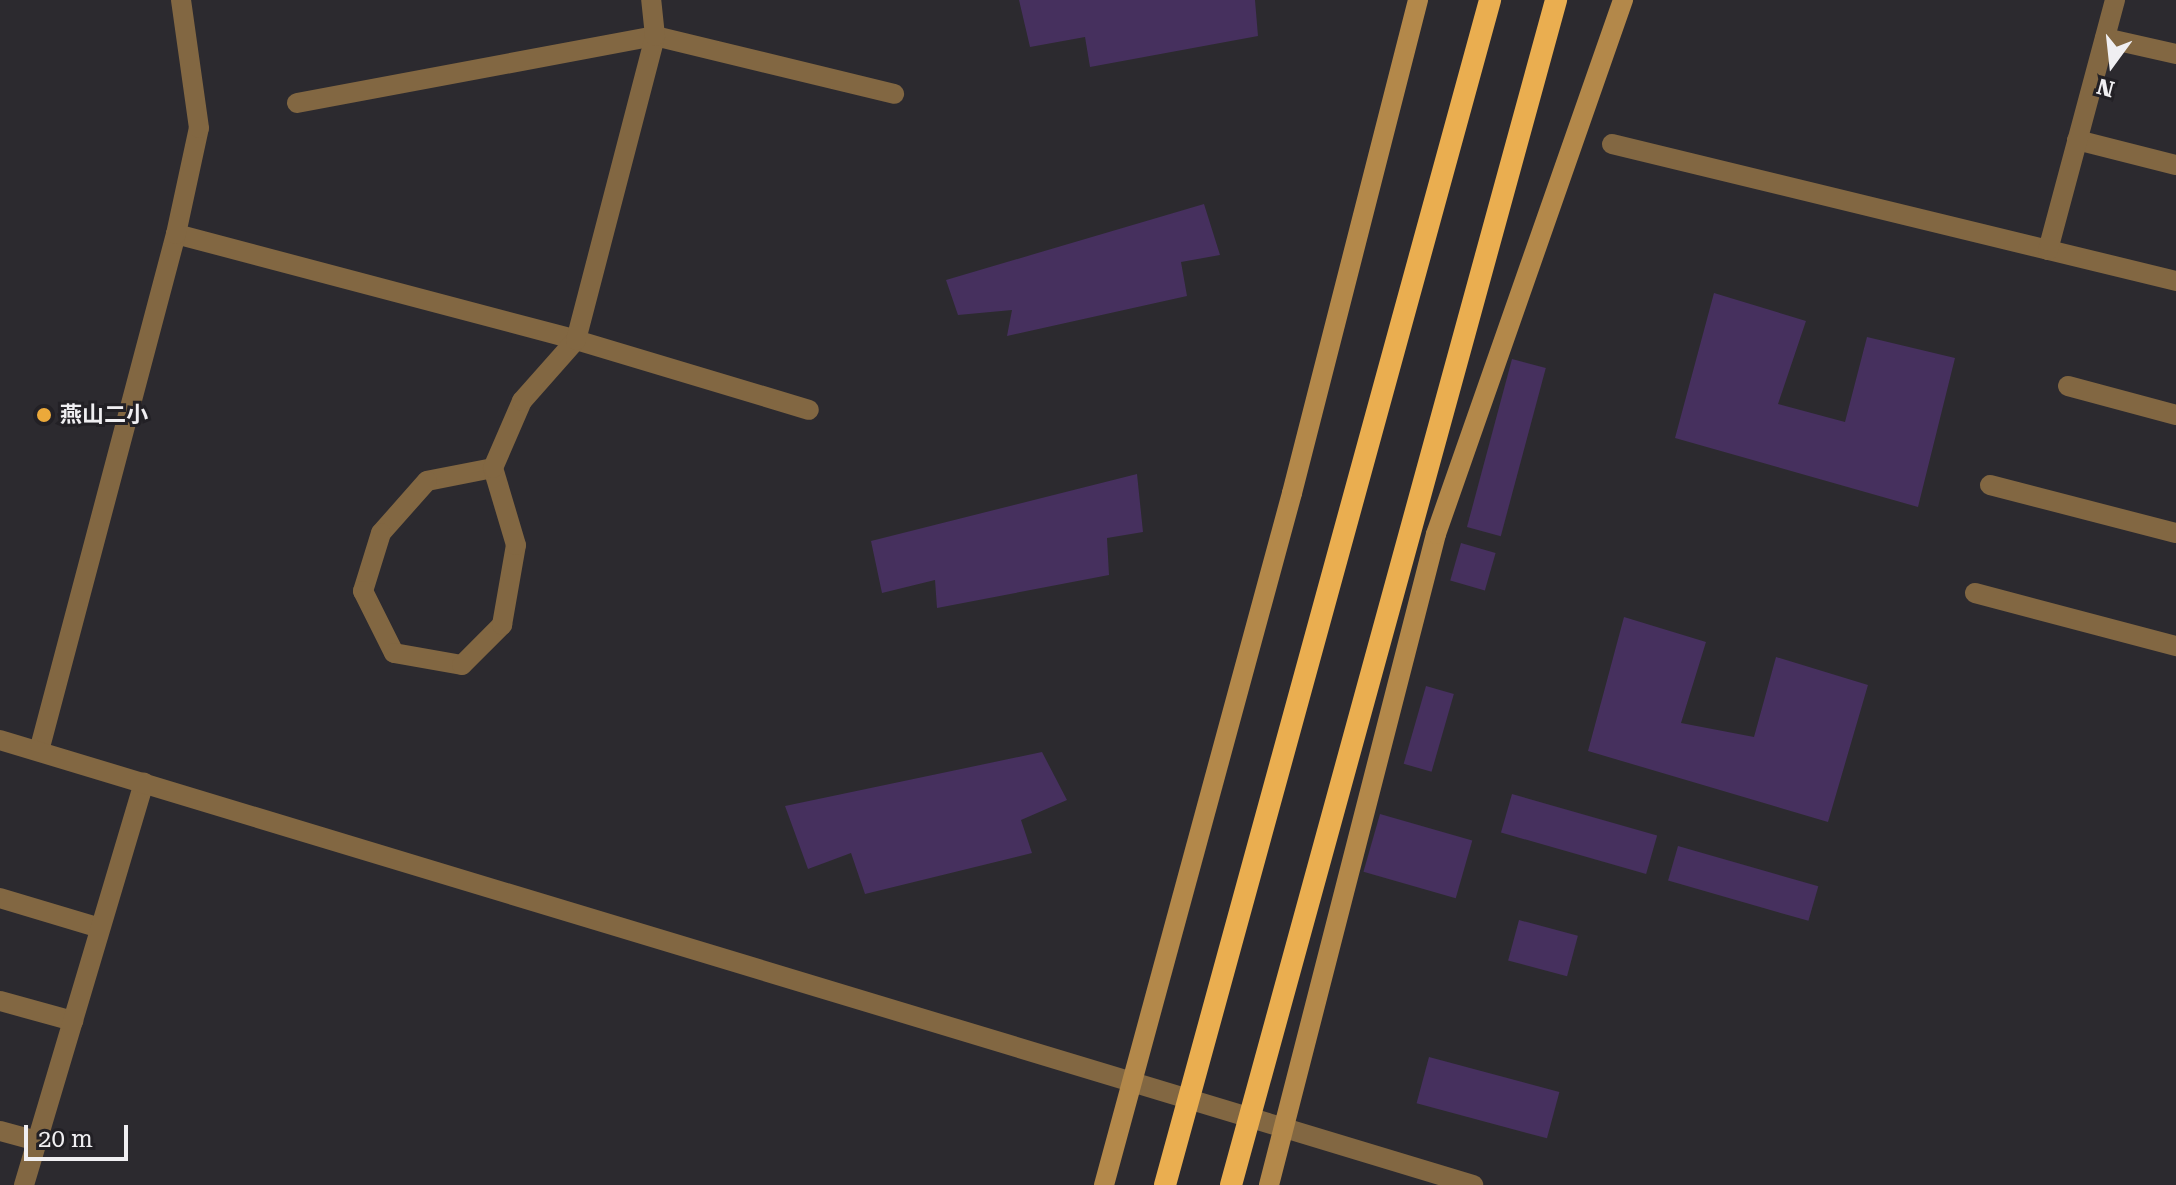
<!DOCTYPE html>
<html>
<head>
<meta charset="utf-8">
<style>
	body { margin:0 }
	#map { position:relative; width:2176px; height:1185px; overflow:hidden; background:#2c2a2f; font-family:"Roboto Serif","Noto Sans SC",serif }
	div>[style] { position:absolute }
	.building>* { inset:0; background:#46305e; transform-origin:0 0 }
	.minor>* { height:20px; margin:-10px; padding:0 10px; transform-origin:10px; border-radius:10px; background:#826742 }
	.tertiary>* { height:20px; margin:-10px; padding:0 10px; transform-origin:10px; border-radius:10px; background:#826742 }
	.secondary>* { height:20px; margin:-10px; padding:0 10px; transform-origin:10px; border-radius:10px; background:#b3884a }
	.trunk-bridge>* { height:22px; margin:-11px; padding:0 11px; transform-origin:11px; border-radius:11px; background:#eaae50 }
	.dots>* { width:22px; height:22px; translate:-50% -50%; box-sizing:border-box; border:4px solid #222025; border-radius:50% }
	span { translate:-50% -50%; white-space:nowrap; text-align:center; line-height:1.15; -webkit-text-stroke:6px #222025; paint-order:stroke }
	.poi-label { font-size:22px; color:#f0eff2; font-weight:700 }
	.left { translate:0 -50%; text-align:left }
	.north { position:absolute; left:2072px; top:24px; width:80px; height:80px; -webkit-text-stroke:6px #222025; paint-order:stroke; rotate:195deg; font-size:22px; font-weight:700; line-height:32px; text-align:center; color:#f0eff2 }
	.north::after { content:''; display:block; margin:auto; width:28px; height:36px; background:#f0eff2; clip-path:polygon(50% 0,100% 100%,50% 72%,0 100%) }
	.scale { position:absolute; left:24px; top:1125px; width:104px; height:36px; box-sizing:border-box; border:4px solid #f0eff2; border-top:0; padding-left:10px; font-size:24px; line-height:28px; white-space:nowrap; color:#f0eff2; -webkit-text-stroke:6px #222025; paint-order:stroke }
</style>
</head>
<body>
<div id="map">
	<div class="building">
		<i style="clip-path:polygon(1019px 0,1255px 0,1258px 36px,1090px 67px,1085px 37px,1030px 47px)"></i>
		<i style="clip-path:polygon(1204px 204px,1220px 255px,1181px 262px,1187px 296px,1007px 336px,1012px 310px,958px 315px,946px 280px)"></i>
		<i style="clip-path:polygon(1714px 293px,1806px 321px,1778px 404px,1845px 422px,1867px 337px,1955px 358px,1918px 507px,1675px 438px)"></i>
		<i style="left:1512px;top:359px;width:35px;height:174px;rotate:15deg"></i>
		<i style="clip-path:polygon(1137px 474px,1143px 532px,1107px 538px,1109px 575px,937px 608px,935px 580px,882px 593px,871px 541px)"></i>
		<i style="left:1461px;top:543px;width:36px;height:39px;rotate:16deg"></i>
		<i style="clip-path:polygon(1624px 617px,1706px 642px,1681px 723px,1754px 737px,1776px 657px,1868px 685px,1828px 822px,1588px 751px)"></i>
		<i style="left:1426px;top:686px;width:29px;height:81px;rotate:16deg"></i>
		<i style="clip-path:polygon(1042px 752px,1067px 800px,1021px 820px,1032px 853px,865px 894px,851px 853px,808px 869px,785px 806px)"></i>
		<i style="left:1512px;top:794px;width:151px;height:40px;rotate:16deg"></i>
		<i style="left:1380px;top:814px;width:96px;height:60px;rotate:16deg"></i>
		<i style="left:1678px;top:846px;width:146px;height:36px;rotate:16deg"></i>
		<i style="left:1519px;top:920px;width:61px;height:42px;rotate:15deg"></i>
		<i style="left:1429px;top:1057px;width:135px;height:48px;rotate:15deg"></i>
	</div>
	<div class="minor">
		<i style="left:2105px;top:38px;width:73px;rotate:12.7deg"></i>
		<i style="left:297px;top:103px;width:364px;rotate:-10.6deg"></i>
		<i style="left:655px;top:36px;width:246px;rotate:13.6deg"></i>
		<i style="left:2077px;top:140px;width:102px;rotate:14.2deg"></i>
		<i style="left:1612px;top:144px;width:580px;rotate:13.65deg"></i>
		<i style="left:176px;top:234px;width:414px;rotate:14.8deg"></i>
		<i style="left:576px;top:340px;width:243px;rotate:16.7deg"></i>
		<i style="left:2048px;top:250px;width:259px;rotate:-75deg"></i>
		<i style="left:2068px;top:386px;width:112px;rotate:15deg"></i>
		<i style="left:493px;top:468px;width:67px;rotate:168.9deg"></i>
		<i style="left:427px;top:481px;width:69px;rotate:131.5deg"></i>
		<i style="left:381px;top:533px;width:61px;rotate:107.2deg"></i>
		<i style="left:363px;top:591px;width:69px;rotate:63.4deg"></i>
		<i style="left:394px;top:653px;width:69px;rotate:10deg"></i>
		<i style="left:462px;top:665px;width:57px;rotate:-45deg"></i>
		<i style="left:502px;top:625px;width:81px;rotate:-80.1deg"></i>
		<i style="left:516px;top:545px;width:80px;rotate:-106.6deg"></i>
		<i style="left:493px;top:468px;width:73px;rotate:-66.6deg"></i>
		<i style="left:522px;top:401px;width:81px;rotate:-48.5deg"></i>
		<i style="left:576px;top:340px;width:314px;rotate:-75.4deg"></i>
		<i style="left:655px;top:36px;width:36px;rotate:-96deg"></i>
		<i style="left:1990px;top:485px;width:192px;rotate:14.5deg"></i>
		<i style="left:1975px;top:593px;width:208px;rotate:14.8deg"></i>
		<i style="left:39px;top:751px;width:535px;rotate:-75.16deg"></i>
		<i style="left:176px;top:234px;width:108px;rotate:-77.8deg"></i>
		<i style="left:199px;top:128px;width:129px;rotate:-98deg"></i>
		<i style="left:0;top:898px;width:104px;rotate:16.7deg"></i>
		<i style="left:0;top:1001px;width:76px;rotate:15.3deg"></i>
		<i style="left:0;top:1131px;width:38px;rotate:15deg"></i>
		<i style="left:24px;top:1185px;width:420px;rotate:-73.4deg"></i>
	</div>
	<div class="tertiary">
		<i style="left:0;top:740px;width:1539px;rotate:16.81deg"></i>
	</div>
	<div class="secondary">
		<i style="left:1104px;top:1185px;width:717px;rotate:-74.8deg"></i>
		<i style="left:1292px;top:493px;width:509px;rotate:-75.66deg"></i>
		<i style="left:1269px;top:1185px;width:672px;rotate:-75.61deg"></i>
		<i style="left:1436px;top:534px;width:566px;rotate:-70.7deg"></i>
	</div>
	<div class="trunk-bridge">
		<i style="left:1165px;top:1185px;width:1229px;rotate:-74.66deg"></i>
		<i style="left:1231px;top:1185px;width:1229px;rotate:-74.66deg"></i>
	</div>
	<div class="dots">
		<i style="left:44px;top:415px;background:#eca93a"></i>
	</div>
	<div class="poi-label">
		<span class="left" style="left:60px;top:415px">燕山二小</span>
	</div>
	<div class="north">N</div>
	<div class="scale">20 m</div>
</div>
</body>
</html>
